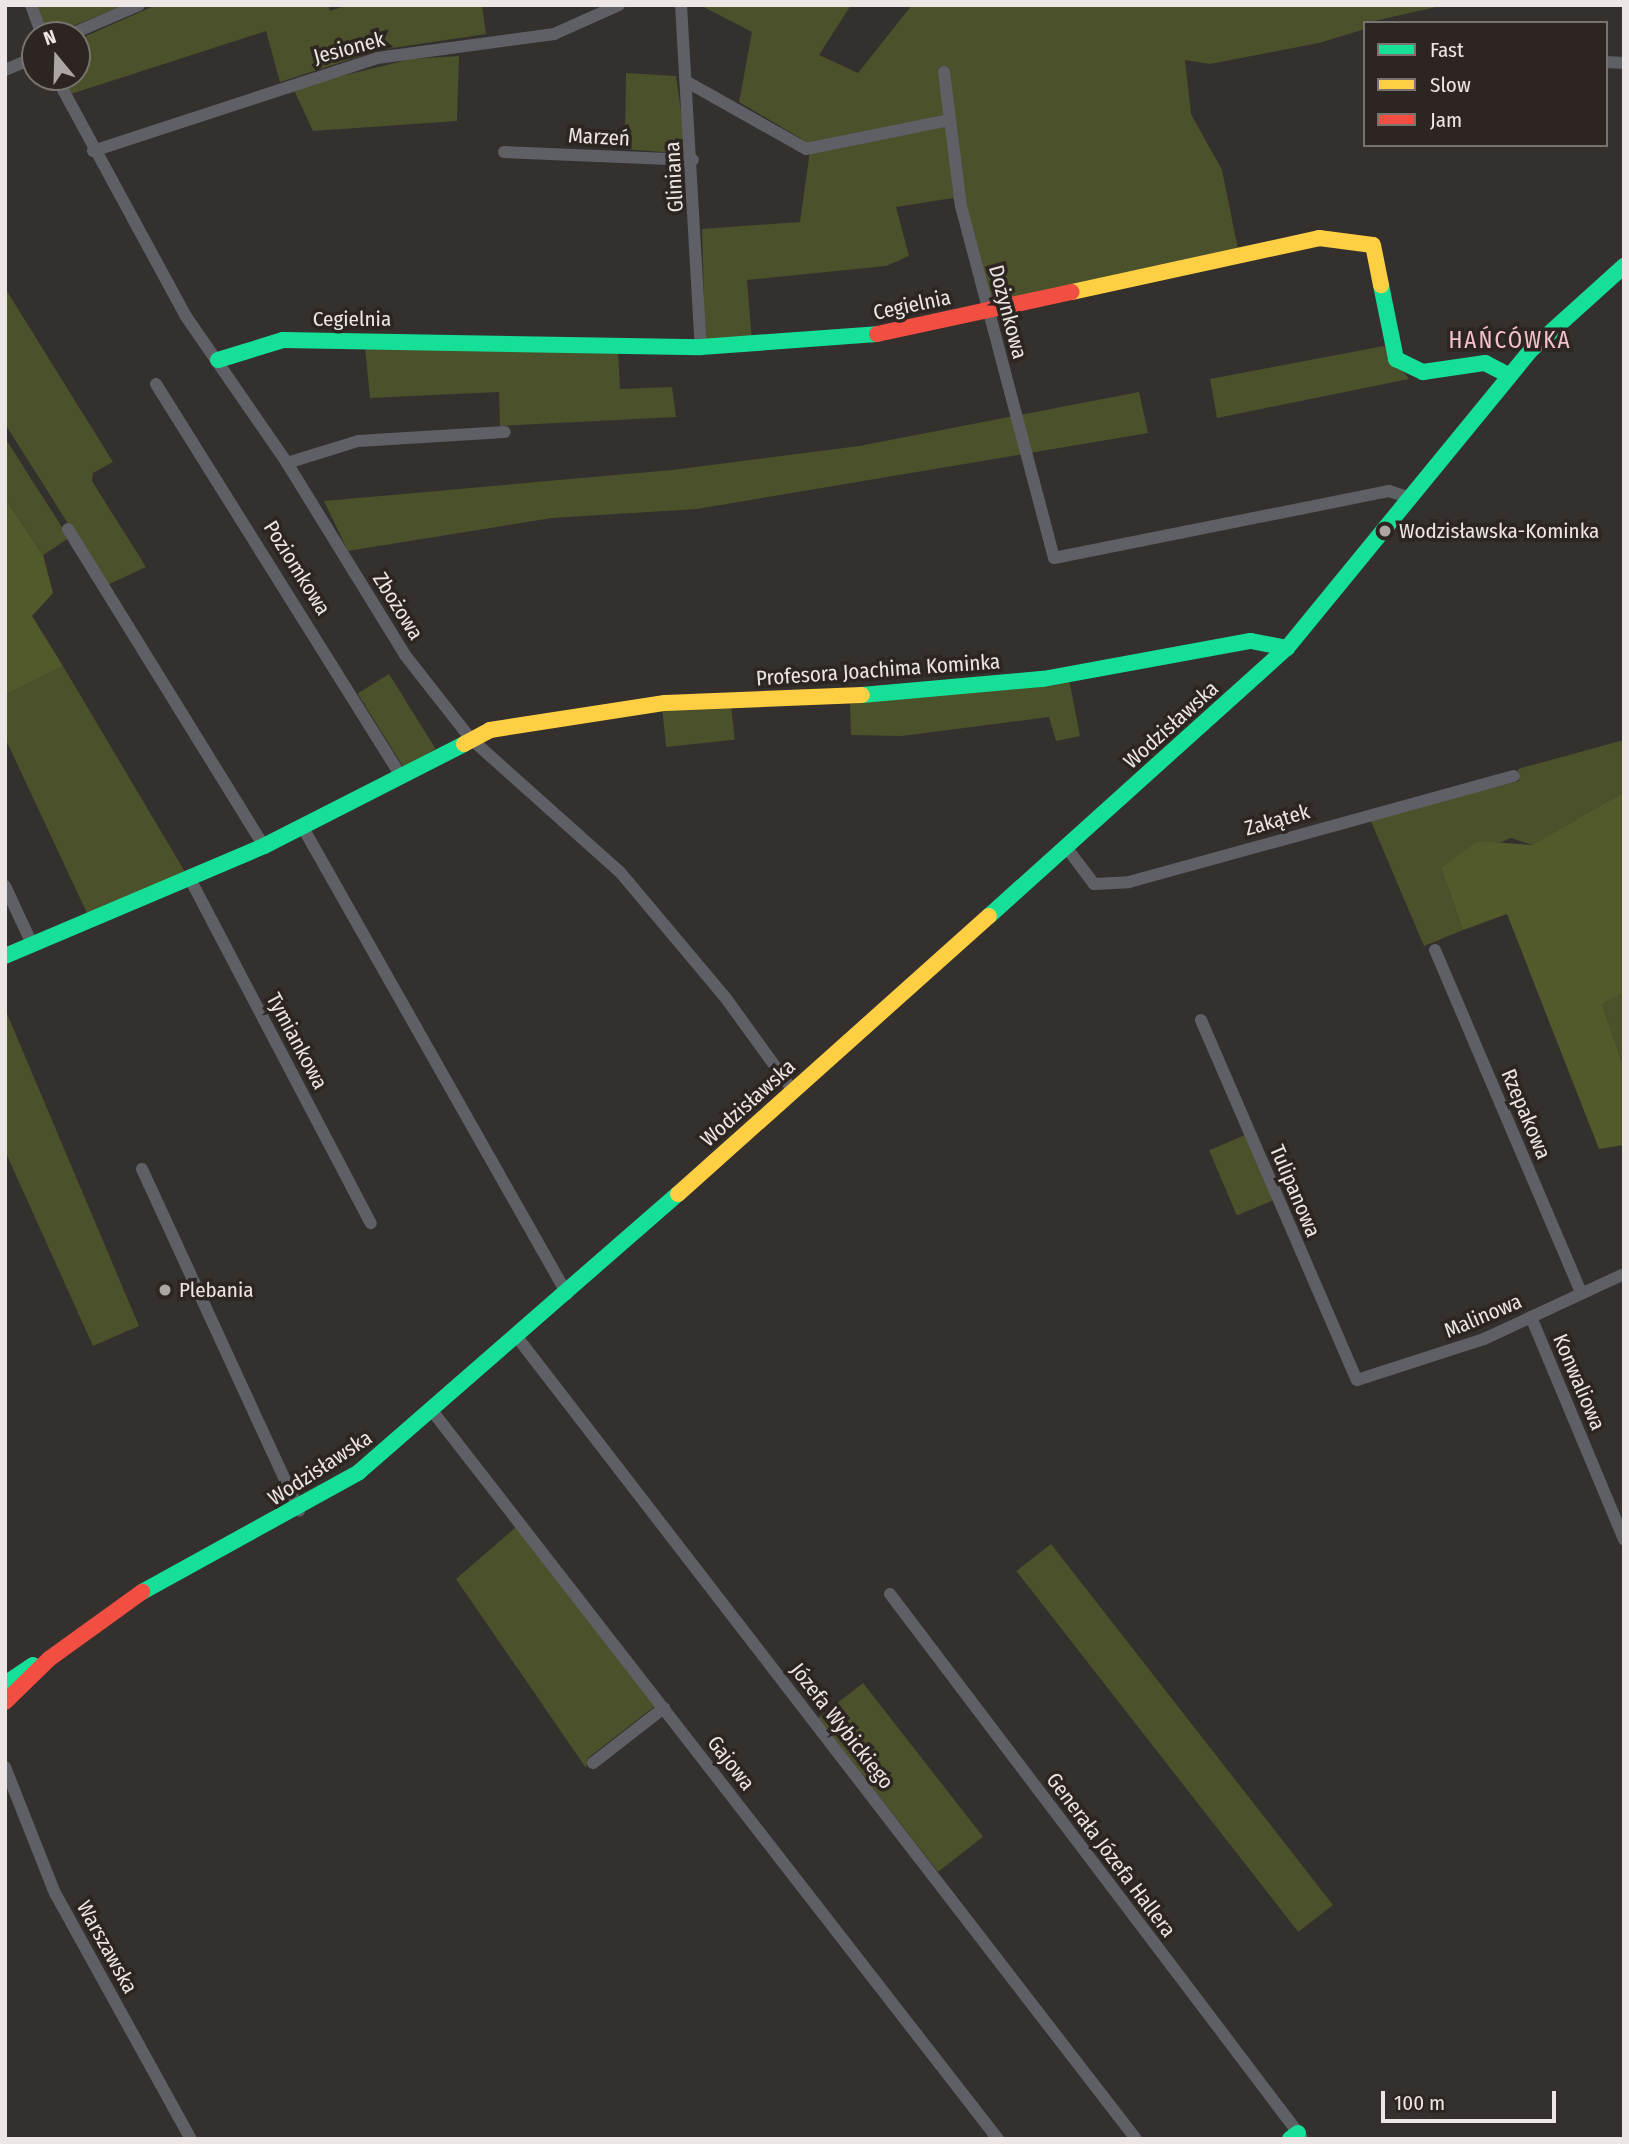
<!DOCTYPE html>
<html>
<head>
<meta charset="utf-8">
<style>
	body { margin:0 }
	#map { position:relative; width:1629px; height:2144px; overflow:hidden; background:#34302e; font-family:"Fira Sans Condensed",sans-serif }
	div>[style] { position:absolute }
	.green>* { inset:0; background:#4b512a; transform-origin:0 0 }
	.forest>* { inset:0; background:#52592b }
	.street>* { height:12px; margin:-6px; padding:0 6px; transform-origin:6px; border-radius:6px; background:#5f6066 }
	.fast>* { height:16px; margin:-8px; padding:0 8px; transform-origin:8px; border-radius:8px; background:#16e098 }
	.slow>* { height:16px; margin:-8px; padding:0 8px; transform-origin:8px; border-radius:8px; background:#ffcf43 }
	.jam>* { height:16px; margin:-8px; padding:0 8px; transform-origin:8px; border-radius:8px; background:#f24e42 }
	.dots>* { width:19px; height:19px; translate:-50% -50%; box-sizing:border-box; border:4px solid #2d2521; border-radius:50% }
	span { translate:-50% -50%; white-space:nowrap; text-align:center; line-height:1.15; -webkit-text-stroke:7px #2d2521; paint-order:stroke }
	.street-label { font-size:21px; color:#ece7e4 }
	.poi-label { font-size:21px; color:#ece7e4 }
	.left { translate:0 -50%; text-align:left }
	.neighbourhood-label { font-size:23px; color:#f5c2cb; letter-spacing:2px }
	.frame { position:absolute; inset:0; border:7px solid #ece7e4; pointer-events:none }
	.legend { position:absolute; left:1363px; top:21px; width:245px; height:126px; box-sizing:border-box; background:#2d2521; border:2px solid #79736f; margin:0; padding:9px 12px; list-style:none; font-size:21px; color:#ece7e4 }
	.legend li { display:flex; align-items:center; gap:14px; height:35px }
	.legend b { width:35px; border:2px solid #79736f }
	.north { position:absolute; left:21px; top:21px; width:70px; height:70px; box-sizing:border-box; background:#2d2521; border:2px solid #79736f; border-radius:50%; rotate:341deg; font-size:19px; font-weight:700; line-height:28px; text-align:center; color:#ece7e4 }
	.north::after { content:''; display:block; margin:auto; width:24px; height:32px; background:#aca7a4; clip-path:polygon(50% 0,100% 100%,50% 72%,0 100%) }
	.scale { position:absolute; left:1381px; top:2091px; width:175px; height:32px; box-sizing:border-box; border:4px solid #ece7e4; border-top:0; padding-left:9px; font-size:21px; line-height:24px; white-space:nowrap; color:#ece7e4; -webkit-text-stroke:5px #2d2521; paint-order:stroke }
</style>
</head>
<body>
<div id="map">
	<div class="green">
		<i style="clip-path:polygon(36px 5px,125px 5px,55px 33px,45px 28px)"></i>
		<i style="clip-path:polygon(156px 5px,328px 5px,330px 11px,348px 5px,482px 5px,486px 34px,379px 50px,280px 82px,266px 31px,71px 94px,62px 77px,77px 77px,77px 40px)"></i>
		<i style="clip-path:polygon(700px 5px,851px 5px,819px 55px,858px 73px,912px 5px,1445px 5px,1365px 23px,1365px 29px,1319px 43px,1210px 64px,1185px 60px,1191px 114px,1222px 170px,1239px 254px,983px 304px,953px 198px,896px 207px,909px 256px,886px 266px,747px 280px,752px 341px,705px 341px,702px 229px,800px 222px,810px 151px,800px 138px,739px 102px,752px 32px)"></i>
		<i style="clip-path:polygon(459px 56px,457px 121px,313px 131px,293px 88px,411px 59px)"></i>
		<i style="clip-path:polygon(626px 73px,676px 76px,687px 154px,625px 149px)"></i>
		<i style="clip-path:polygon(5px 288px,113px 462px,93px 473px,92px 481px,146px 567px,107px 585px,5px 424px)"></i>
		<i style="clip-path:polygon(1384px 346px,1409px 379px,1217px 418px,1210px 379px)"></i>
		<i style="clip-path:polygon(365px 347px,618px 349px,620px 389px,672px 387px,676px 417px,500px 426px,499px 392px,370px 398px)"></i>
		<i style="clip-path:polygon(1139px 392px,1148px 433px,697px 509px,552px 518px,348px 551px,324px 501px,672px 470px,859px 446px)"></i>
		<i style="clip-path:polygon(5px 438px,69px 538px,43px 555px,5px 498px)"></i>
		<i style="clip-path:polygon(63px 666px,185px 872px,87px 913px,5px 738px,5px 695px)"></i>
		<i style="left:389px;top:674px;width:88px;height:37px;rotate:58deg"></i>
		<i style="clip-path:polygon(1069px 679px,1080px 736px,1056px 741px,1049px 717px,902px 736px,851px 735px,850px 704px)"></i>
		<i style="left:731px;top:704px;width:36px;height:69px;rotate:84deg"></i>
		<i style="clip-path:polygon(1624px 740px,1624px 792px,1532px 845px,1511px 838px,1441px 868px,1463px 930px,1424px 946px,1370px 819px,1519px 781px,1518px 769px)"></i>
		<i style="clip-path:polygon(1624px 993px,1624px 1068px,1602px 1004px)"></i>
		<i style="clip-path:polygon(5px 1009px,139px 1326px,93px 1346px,5px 1151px)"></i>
		<i style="left:1245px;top:1135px;width:71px;height:39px;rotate:67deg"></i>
		<i style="clip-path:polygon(516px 1527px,655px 1706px,588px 1758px,586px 1768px,456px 1579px)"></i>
		<i style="left:1051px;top:1544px;width:458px;height:44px;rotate:52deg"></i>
		<i style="left:863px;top:1683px;width:195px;height:57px;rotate:52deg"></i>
	</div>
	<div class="forest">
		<i style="clip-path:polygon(5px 498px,43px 555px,53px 593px,32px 616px,63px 666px,5px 695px)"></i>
		<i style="clip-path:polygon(1624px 792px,1624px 993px,1602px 1004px,1624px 1068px,1624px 1145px,1599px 1149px,1507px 914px,1463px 930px,1441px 868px,1478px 841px,1532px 845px)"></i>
	</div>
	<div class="street">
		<i style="left:31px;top:5px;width:32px;rotate:70deg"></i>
		<i style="left:681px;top:5px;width:343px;rotate:86.7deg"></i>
		<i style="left:69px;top:35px;width:76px;rotate:-23.2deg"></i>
		<i style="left:1606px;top:62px;width:18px;rotate:3deg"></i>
		<i style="left:5px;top:70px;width:33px;rotate:-23deg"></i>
		<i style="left:944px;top:72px;width:135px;rotate:82.8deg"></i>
		<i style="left:961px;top:206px;width:364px;rotate:75.2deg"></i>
		<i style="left:1054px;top:558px;width:342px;rotate:-11.3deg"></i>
		<i style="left:1389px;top:491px;width:23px;rotate:18deg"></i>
		<i style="left:56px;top:77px;width:271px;rotate:61.5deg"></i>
		<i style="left:185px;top:315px;width:180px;rotate:55.4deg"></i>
		<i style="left:287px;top:463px;width:225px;rotate:58.4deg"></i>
		<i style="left:405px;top:655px;width:105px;rotate:51.9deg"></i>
		<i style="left:470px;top:738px;width:201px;rotate:41.8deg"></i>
		<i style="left:620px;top:872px;width:163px;rotate:50deg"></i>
		<i style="left:725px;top:997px;width:116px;rotate:54.1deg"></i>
		<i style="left:689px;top:83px;width:134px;rotate:29.4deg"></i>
		<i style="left:806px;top:149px;width:147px;rotate:-11.4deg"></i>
		<i style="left:93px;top:151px;width:299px;rotate:-18.1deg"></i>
		<i style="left:377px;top:58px;width:179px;rotate:-7.7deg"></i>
		<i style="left:554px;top:34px;width:71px;rotate:-24deg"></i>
		<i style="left:504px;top:152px;width:189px;rotate:2.4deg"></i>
		<i style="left:156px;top:384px;width:461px;rotate:58deg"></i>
		<i style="left:287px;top:463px;width:74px;rotate:-17.2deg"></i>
		<i style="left:358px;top:441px;width:147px;rotate:-3.5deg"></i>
		<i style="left:68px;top:529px;width:373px;rotate:58.3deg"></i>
		<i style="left:302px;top:826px;width:538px;rotate:60.48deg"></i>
		<i style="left:1066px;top:847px;width:46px;rotate:52.9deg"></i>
		<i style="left:1094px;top:884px;width:35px;rotate:-3deg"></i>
		<i style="left:1129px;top:882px;width:399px;rotate:-15.4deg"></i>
		<i style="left:189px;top:877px;width:391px;rotate:62.3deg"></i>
		<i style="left:5px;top:886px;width:64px;rotate:65deg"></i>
		<i style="left:1435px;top:950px;width:373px;rotate:66.9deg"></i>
		<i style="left:1201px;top:1020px;width:392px;rotate:66.6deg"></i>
		<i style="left:1357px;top:1380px;width:133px;rotate:-17.9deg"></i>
		<i style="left:1484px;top:1339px;width:154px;rotate:-24.9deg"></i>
		<i style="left:142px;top:1169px;width:376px;rotate:65.3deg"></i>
		<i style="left:1531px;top:1317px;width:241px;rotate:67.3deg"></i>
		<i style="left:517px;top:1337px;width:1013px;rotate:52.34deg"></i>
		<i style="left:433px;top:1412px;width:921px;rotate:52.15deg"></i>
		<i style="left:890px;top:1594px;width:682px;rotate:52.86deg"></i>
		<i style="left:593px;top:1763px;width:90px;rotate:-37.8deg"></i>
		<i style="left:5px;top:1767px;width:136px;rotate:68.4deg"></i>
		<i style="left:55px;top:1893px;width:281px;rotate:61.1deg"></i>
	</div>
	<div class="fast">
		<i style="left:1381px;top:285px;width:76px;rotate:78.5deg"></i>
		<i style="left:1396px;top:359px;width:30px;rotate:26deg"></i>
		<i style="left:1423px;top:372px;width:63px;rotate:-8.3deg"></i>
		<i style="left:1485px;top:363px;width:27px;rotate:27deg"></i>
		<i style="left:218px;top:360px;width:68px;rotate:-17.1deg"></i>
		<i style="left:283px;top:340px;width:418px;rotate:1deg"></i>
		<i style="left:701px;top:347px;width:176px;rotate:-4.2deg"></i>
		<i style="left:862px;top:695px;width:182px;rotate:-5.1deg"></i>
		<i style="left:1043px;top:679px;width:211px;rotate:-10.4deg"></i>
		<i style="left:1251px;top:641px;width:37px;rotate:11deg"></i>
		<i style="left:989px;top:916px;width:401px;rotate:-42deg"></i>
		<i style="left:1287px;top:648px;width:387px;rotate:-50.7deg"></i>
		<i style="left:1532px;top:349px;width:124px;rotate:-42.1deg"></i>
		<i style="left:5px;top:956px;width:281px;rotate:-23deg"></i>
		<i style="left:264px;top:846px;width:225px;rotate:-27deg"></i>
		<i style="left:142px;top:1592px;width:248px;rotate:-28.9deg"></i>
		<i style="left:359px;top:1472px;width:423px;rotate:-41.1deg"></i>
		<i style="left:5px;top:1684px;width:34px;rotate:-34deg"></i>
		<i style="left:1290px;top:2139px;width:10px;rotate:-37deg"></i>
	</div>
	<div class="slow">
		<i style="left:1072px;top:292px;width:253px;rotate:-12.3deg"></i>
		<i style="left:1319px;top:238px;width:54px;rotate:7.4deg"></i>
		<i style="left:1373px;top:245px;width:41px;rotate:78.7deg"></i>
		<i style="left:464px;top:744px;width:30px;rotate:-28deg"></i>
		<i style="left:490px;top:730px;width:177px;rotate:-8.8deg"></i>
		<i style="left:665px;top:703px;width:197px;rotate:-2.3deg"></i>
		<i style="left:678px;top:1194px;width:417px;rotate:-41.8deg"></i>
	</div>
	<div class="jam">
		<i style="left:877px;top:334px;width:199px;rotate:-12.2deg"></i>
		<i style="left:5px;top:1702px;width:62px;rotate:-44.3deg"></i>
		<i style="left:49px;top:1659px;width:115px;rotate:-35.8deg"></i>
	</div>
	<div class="dots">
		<i style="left:1385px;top:531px;background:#aca7a4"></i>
		<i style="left:165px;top:1290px;background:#aca7a4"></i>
	</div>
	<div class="street-label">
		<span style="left:349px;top:48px;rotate:-15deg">Jesionek</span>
		<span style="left:599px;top:137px;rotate:3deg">Marzeń</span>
		<span style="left:674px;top:177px;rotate:-93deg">Gliniana</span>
		<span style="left:912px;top:305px;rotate:-12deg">Cegielnia</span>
		<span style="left:1008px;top:312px;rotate:75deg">Dożynkowa</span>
		<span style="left:352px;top:319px">Cegielnia</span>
		<span style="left:297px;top:568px;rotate:58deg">Poziomkowa</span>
		<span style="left:398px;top:606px;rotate:58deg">Zbożowa</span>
		<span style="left:878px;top:670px;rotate:-4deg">Profesora Joachima Kominka</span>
		<span style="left:1171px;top:725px;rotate:-42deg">Wodzisławska</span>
		<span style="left:1277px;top:820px;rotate:-16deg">Zakątek</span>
		<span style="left:297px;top:1041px;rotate:62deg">Tymiankowa</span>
		<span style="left:748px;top:1103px;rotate:-42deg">Wodzisławska</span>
		<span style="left:1526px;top:1114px;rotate:67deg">Rzepakowa</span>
		<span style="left:1295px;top:1191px;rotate:67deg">Tulipanowa</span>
		<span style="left:1483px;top:1316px;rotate:-23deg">Malinowa</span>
		<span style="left:1579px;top:1382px;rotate:67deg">Konwaliowa</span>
		<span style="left:320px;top:1468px;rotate:-33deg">Wodzisławska</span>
		<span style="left:842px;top:1726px;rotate:52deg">Józefa Wybickiego</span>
		<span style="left:731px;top:1763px;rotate:52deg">Gajowa</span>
		<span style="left:1111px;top:1855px;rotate:53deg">Generała Józefa Hallera</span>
		<span style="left:107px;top:1947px;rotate:61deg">Warszawska</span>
	</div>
	<div class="poi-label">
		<span class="left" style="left:1399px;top:531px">Wodzisławska-Kominka</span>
		<span class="left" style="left:179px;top:1290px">Plebania</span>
	</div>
	<div class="neighbourhood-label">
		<span style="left:1510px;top:340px">HAŃCÓWKA</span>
	</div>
	<div class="frame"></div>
	<ul class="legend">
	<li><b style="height:9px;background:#16e098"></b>Fast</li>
	<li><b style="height:9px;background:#ffcf43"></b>Slow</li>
	<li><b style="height:9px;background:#f24e42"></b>Jam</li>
	</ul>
	<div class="north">N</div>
	<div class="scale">100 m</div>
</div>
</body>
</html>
